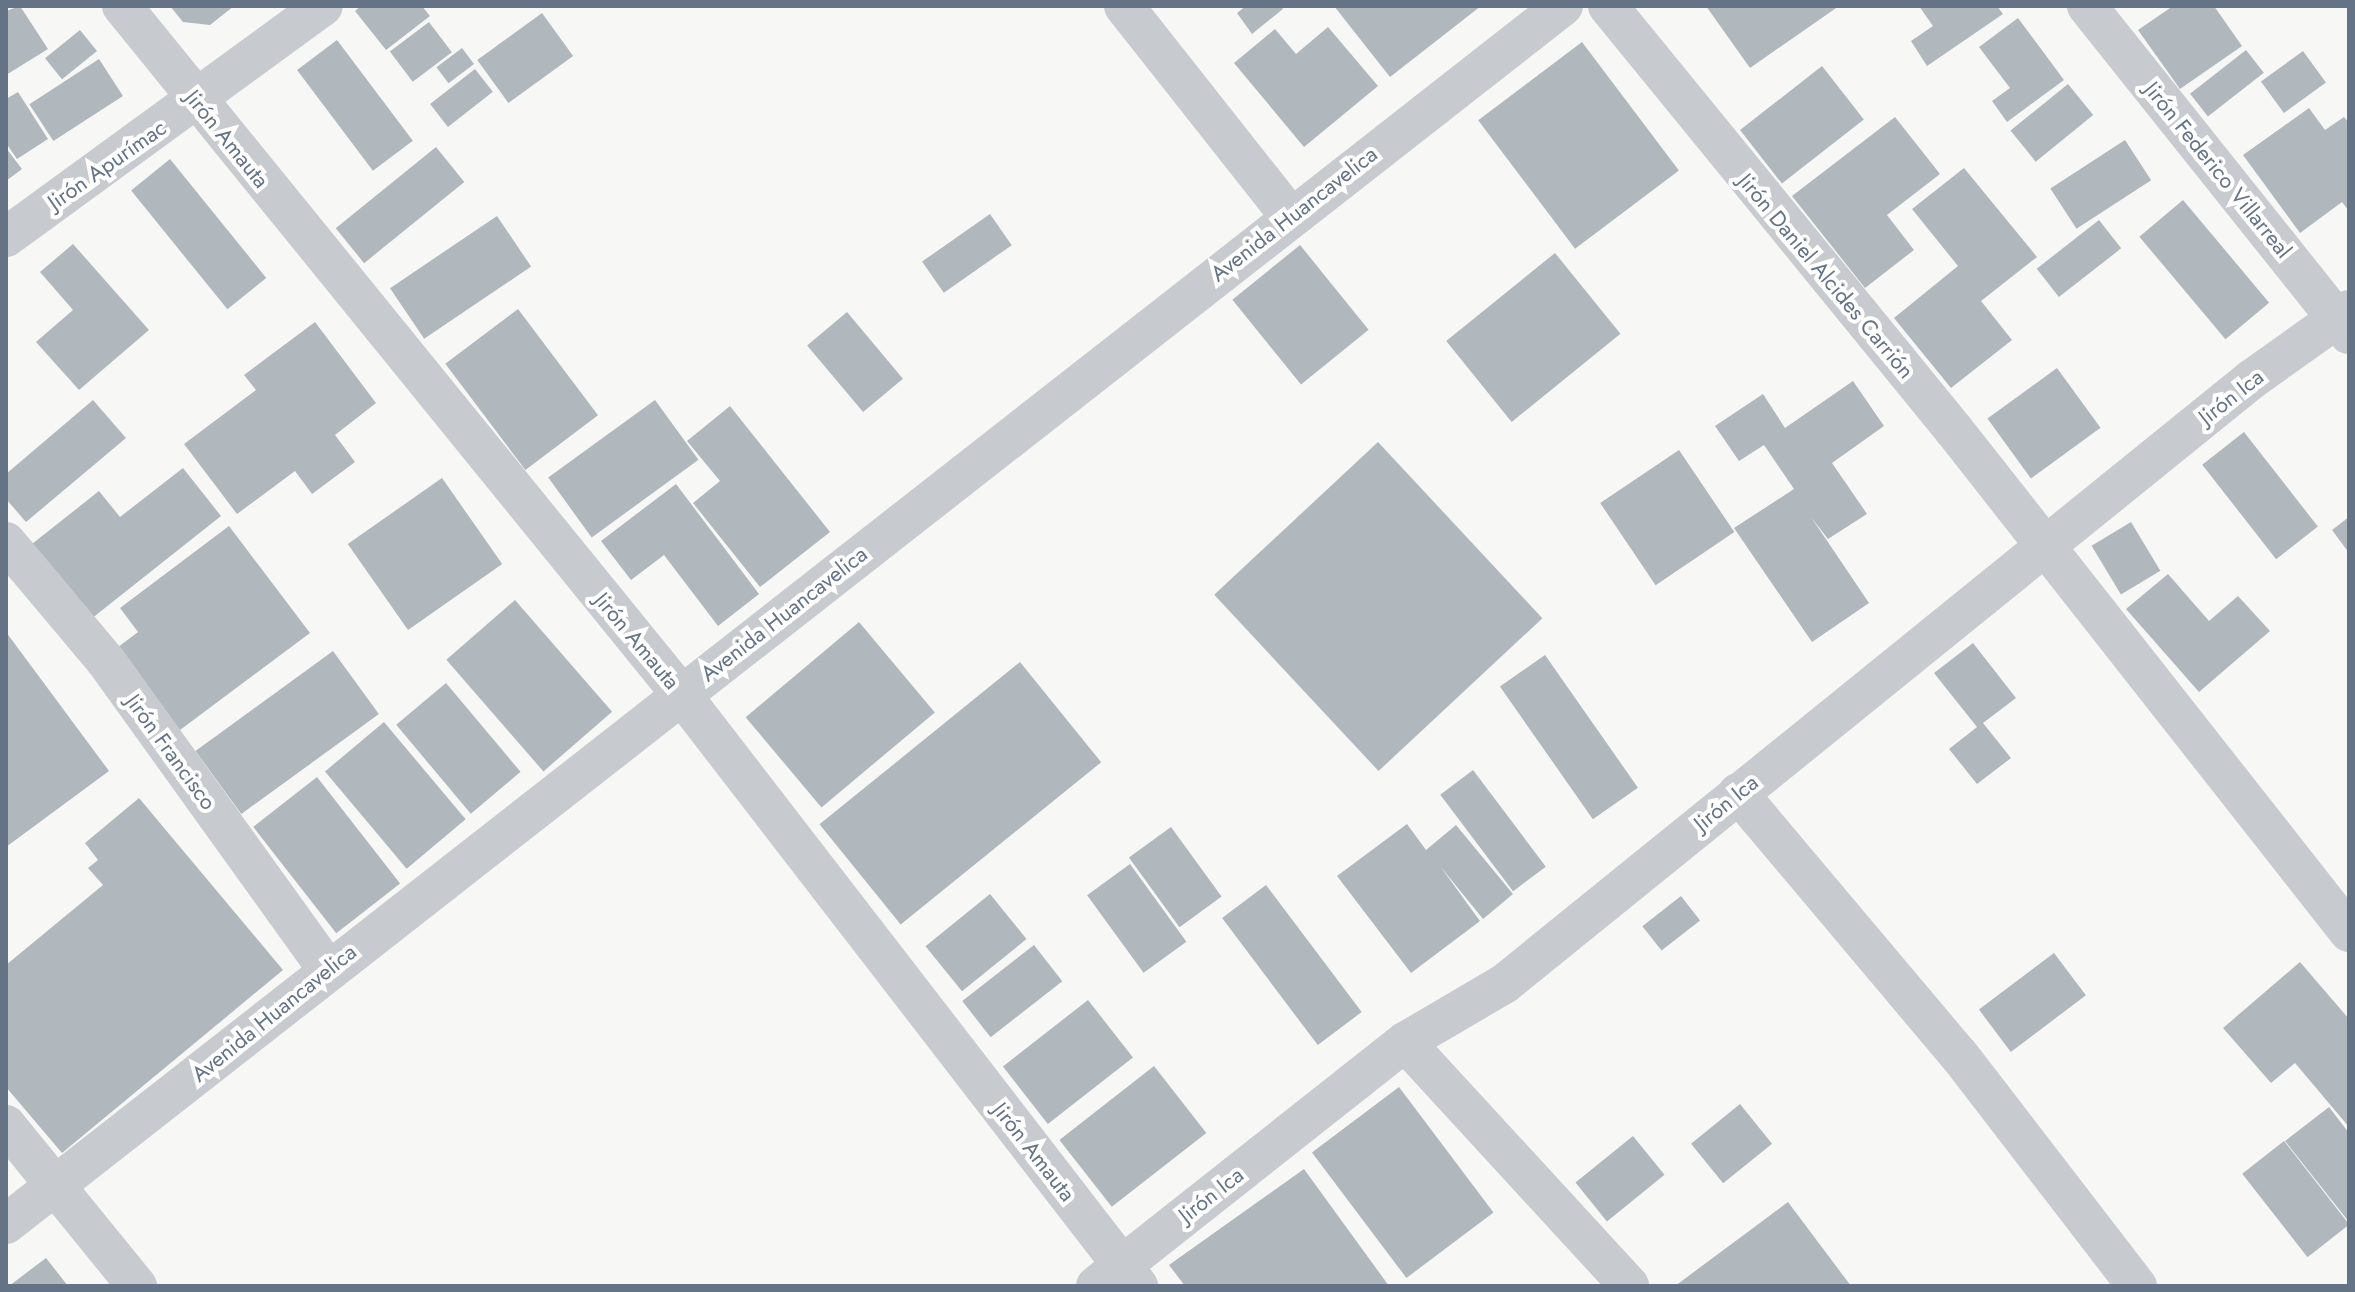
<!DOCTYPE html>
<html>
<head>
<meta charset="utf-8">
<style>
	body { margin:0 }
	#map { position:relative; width:2355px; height:1292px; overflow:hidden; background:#f7f8f5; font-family:Jost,sans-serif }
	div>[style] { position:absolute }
	.building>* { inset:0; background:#b0b7bd; transform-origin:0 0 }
	.street>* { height:40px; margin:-20px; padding:0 20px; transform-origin:20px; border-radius:20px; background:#c7cace }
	span { translate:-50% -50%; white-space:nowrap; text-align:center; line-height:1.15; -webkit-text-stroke:8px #fff; paint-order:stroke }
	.street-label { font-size:22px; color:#657387 }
	.frame { position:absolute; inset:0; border:8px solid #657387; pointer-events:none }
</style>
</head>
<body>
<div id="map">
	<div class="building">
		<i style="clip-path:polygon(20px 6px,48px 49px,6px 75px,6px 11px)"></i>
		<i style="clip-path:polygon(170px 6px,234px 6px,210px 25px,183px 22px)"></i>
		<i style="clip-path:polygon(361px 6px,422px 6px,430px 16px,386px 50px,355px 11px)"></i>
		<i style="clip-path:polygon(1246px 6px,1281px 6px,1283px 9px,1252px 34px,1237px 13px)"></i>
		<i style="clip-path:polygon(1334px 6px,1481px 6px,1390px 77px)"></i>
		<i style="clip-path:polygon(1706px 6px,1839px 6px,1750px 68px)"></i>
		<i style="clip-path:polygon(1919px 6px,1997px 6px,2003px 14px,1927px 66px,1911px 41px,1933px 26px)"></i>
		<i style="clip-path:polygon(2173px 6px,2214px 6px,2242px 46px,2180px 89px,2138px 30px)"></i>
		<i style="left:542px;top:13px;width:53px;height:80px;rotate:54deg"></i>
		<i style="clip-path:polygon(2018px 18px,2064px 80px,2007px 122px,1992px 101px,2010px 88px,1979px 47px)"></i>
		<i style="left:429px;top:22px;width:38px;height:49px;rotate:53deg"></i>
		<i style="clip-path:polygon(1328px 27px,1378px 86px,1304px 147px,1234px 63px,1275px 29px,1296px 54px)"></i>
		<i style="left:80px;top:30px;width:27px;height:45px;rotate:51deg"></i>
		<i style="left:337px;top:40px;width:126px;height:50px;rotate:53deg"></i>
		<i style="left:1582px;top:42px;width:161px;height:130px;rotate:53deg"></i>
		<i style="left:462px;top:48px;width:20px;height:32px;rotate:53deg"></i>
		<i style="left:2246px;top:50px;width:29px;height:71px;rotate:52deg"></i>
		<i style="left:2303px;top:51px;width:39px;height:52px;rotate:54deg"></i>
		<i style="left:99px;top:59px;width:44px;height:83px;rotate:57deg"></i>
		<i style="left:1822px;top:66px;width:68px;height:104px;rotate:52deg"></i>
		<i style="left:475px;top:69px;width:29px;height:57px;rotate:52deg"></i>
		<i style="left:2068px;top:84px;width:40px;height:74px;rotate:51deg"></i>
		<i style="clip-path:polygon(18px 92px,48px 139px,17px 159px,6px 143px,6px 99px)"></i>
		<i style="clip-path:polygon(2309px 108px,2325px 130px,2344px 117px,2349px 123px,2349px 211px,2342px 202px,2300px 233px,2243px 155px)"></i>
		<i style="clip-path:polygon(1895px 117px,1940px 174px,1887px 215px,1914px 250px,1865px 288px,1792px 196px)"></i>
		<i style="left:2125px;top:140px;width:48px;height:89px;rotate:57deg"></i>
		<i style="left:436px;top:147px;width:45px;height:129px;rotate:51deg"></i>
		<i style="clip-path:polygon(6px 148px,22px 169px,6px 181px)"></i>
		<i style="left:170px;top:159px;width:153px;height:50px;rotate:51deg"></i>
		<i style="clip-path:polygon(1964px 168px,2037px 257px,1981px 301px,2012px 340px,1951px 388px,1894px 318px,1958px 266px,1912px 209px)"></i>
		<i style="left:2183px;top:200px;width:134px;height:57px;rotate:50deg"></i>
		<i style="left:990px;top:214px;width:38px;height:83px;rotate:55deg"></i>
		<i style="left:497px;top:216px;width:61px;height:129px;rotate:56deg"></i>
		<i style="left:2099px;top:220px;width:36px;height:79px;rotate:52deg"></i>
		<i style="clip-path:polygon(73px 244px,149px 330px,79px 390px,36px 342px,73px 310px,40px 272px)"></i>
		<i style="left:1300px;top:245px;width:109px;height:87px;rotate:51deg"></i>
		<i style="left:1555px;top:253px;width:104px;height:140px;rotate:51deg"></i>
		<i style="left:518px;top:309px;width:133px;height:91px;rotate:53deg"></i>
		<i style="left:847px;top:312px;width:87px;height:52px;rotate:50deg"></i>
		<i style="clip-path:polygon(315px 322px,376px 403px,335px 435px,355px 462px,312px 494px,295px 471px,237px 514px,184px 444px,256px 390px,244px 375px)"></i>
		<i style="left:2057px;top:368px;width:74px;height:86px;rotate:54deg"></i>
		<i style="clip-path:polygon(1853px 381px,1884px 426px,1832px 463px,1867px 514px,1828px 539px,1811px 517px,1869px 603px,1812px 642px,1734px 528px,1794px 489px,1764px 445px,1739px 461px,1715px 426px,1763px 394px,1785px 428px)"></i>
		<i style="clip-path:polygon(93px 400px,126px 438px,26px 522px,6px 499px,6px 474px)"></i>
		<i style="left:655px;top:400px;width:74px;height:132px;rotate:54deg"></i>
		<i style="clip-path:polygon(730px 406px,830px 532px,760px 587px,693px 503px,720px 481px,687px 441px)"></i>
		<i style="left:2244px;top:432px;width:120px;height:53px;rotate:52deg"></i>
		<i style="left:1378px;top:442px;width:241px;height:224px;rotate:47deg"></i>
		<i style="left:1679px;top:450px;width:99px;height:95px;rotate:56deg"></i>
		<i style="clip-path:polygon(183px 468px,221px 516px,91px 619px,32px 544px,99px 491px,120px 517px)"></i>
		<i style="left:442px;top:478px;width:105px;height:115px;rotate:55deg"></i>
		<i style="clip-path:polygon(676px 484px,759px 594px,718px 626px,664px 555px,631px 580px,601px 541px)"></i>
		<i style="clip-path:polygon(2349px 517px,2349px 553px,2332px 530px)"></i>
		<i style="left:2131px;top:522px;width:57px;height:46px;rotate:59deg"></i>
		<i style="clip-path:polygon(229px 526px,310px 633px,180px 730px,118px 647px,138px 632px,120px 608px)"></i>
		<i style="clip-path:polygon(2168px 574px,2209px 621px,2238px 596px,2270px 631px,2199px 692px,2126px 609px)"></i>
		<i style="left:515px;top:600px;width:148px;height:91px;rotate:49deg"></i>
		<i style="left:859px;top:622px;width:118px;height:148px;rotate:50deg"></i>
		<i style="clip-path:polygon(6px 632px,109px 771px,6px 847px)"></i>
		<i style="clip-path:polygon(1973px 643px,2016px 698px,1983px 723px,2011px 758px,1977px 784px,1949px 749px,1977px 727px,1934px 673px)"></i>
		<i style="left:333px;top:651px;width:78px;height:170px;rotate:54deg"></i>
		<i style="left:1545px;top:655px;width:162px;height:55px;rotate:55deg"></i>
		<i style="left:1020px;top:662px;width:129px;height:258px;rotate:51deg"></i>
		<i style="left:446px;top:683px;width:116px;height:65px;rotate:50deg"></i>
		<i style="left:384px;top:722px;width:127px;height:77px;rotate:50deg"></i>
		<i style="left:1473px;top:770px;width:121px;height:41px;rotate:53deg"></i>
		<i style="left:317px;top:777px;width:135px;height:81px;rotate:52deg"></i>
		<i style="clip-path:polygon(139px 798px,283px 970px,62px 1153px,6px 1087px,6px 965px,103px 885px,88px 868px,98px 860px,85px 843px)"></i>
		<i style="clip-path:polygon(1407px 824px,1426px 850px,1456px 825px,1513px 894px,1483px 919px,1440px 866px,1480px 921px,1411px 973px,1337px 876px)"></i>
		<i style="left:1171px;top:827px;width:86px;height:52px;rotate:54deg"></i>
		<i style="left:1130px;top:864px;width:96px;height:53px;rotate:54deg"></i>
		<i style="left:1266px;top:885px;width:159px;height:55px;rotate:53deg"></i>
		<i style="left:990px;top:894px;width:58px;height:83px;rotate:51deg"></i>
		<i style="left:1681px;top:896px;width:31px;height:49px;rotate:52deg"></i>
		<i style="left:1034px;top:945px;width:46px;height:91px;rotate:52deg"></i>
		<i style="left:2054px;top:953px;width:53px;height:94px;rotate:53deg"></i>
		<i style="clip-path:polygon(2300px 962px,2349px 1019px,2349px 1127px,2295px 1063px,2271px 1083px,2223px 1028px)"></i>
		<i style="left:1088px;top:1000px;width:73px;height:108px;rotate:52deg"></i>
		<i style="left:1154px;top:1066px;width:85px;height:120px;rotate:52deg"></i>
		<i style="left:1399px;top:1087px;width:157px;height:109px;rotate:53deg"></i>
		<i style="left:1740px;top:1104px;width:51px;height:63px;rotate:51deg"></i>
		<i style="clip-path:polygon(2329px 1107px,2349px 1133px,2349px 1222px,2285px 1141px)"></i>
		<i style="left:1633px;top:1136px;width:50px;height:74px;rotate:51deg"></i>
		<i style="left:2284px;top:1141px;width:106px;height:53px;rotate:52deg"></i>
		<i style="clip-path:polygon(1304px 1169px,1389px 1286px,1185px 1286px,1169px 1265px)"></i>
		<i style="clip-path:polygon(1788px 1202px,1851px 1286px,1675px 1286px)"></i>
		<i style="clip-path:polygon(46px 1258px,68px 1286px,9px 1286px)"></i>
	</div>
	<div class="street">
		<i style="left:122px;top:6px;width:886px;rotate:50.91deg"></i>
		<i style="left:681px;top:694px;width:748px;rotate:52.33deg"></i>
		<i style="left:1124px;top:6px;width:268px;rotate:51.7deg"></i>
		<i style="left:1608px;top:6px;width:547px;rotate:50.78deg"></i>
		<i style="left:1954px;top:430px;width:639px;rotate:51.8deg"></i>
		<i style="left:2087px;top:6px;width:420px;rotate:51.4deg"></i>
		<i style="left:6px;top:237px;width:392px;rotate:-36.1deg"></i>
		<i style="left:6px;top:542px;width:155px;rotate:50deg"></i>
		<i style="left:106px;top:661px;width:379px;rotate:54.3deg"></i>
		<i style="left:1738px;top:793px;width:343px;rotate:49.9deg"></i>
		<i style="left:1959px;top:1055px;width:292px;rotate:52.4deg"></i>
		<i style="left:1405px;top:1042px;width:331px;rotate:47.4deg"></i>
		<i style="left:6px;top:1125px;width:208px;rotate:50.9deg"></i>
		<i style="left:6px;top:1224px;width:1977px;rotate:-38.04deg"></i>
		<i style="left:1096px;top:1286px;width:394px;rotate:-38.3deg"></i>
		<i style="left:1405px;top:1042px;width:115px;rotate:-30.4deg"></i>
		<i style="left:1504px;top:984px;width:962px;rotate:-38.97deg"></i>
		<i style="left:2252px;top:379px;width:119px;rotate:-35.4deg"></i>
	</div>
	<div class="street-label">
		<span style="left:227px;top:139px;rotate:51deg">Jirón Amauta</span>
		<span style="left:107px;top:165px;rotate:-35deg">Jirón Apurímac</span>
		<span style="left:2218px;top:170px;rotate:51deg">Jirón Federico Villarreal</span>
		<span style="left:1294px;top:214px;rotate:-38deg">Avenida Huancavelica</span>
		<span style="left:1826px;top:276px;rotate:50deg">Jirón Daniel Alcides Carrión</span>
		<span style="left:2231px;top:397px;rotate:-38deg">Jirón Ica</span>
		<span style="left:784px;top:614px;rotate:-38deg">Avenida Huancavelica</span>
		<span style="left:637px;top:641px;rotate:50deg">Jirón Amauta</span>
		<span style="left:171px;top:752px;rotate:54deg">Jirón Francisco</span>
		<span style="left:1726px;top:803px;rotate:-39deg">Jirón Ica</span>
		<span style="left:274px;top:1013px;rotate:-39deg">Avenida Huancavelica</span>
		<span style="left:1034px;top:1152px;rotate:52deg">Jirón Amauta</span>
		<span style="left:1211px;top:1195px;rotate:-38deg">Jirón Ica</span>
	</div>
	<div class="frame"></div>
</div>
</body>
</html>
